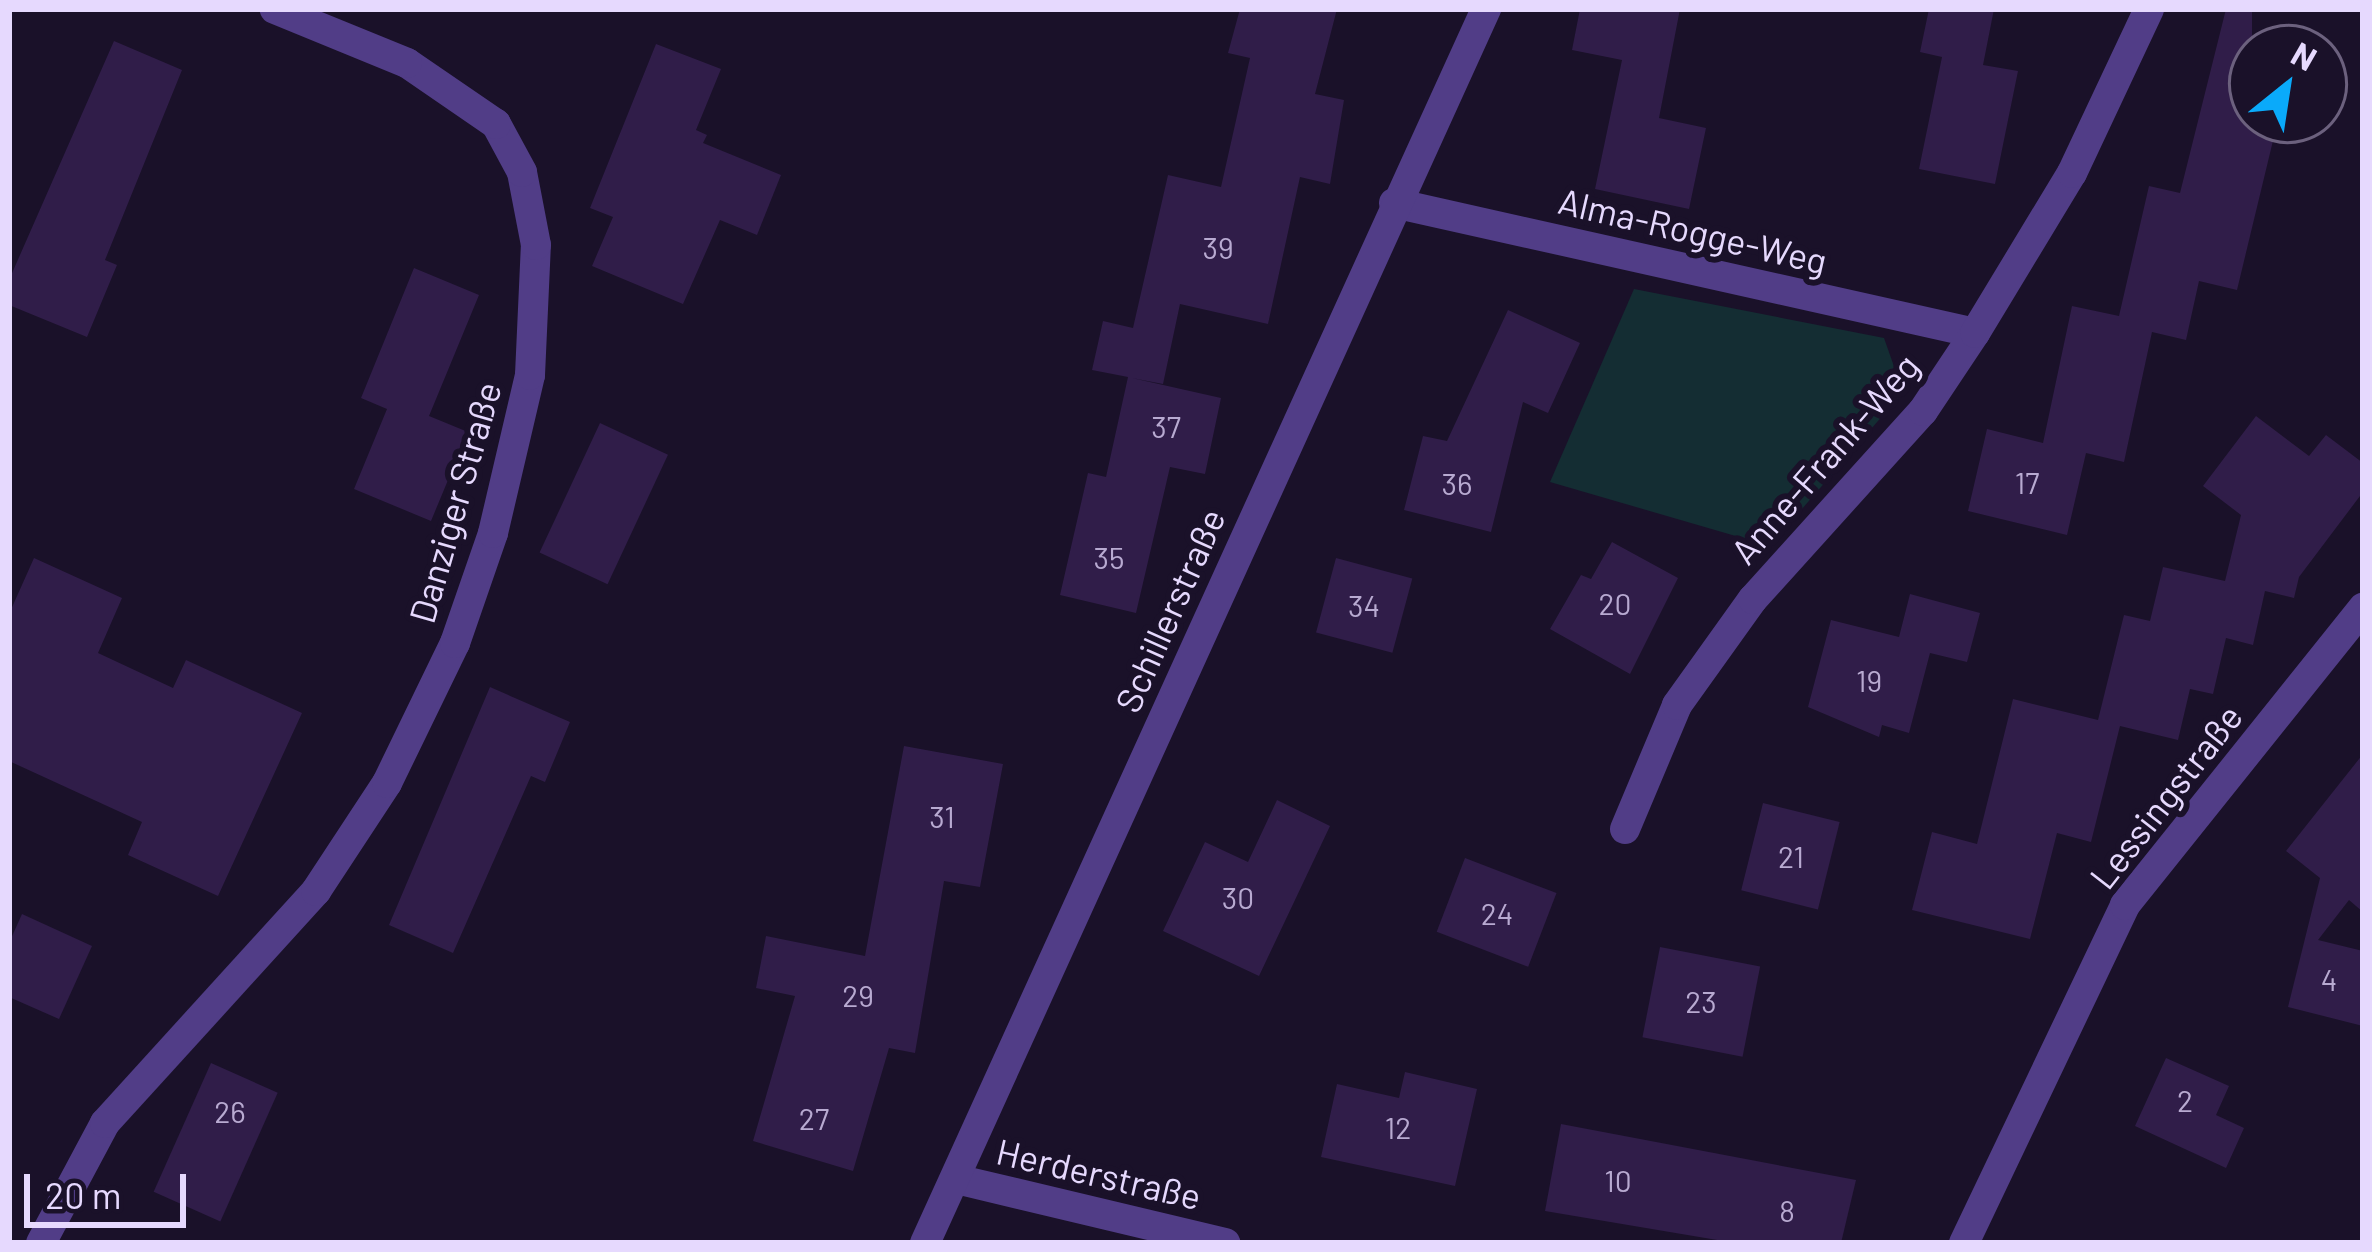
<!DOCTYPE html>
<html>
<head>
<meta charset="utf-8">
<style>
	body { margin:0 }
	#map { position:relative; width:2372px; height:1252px; overflow:hidden; background:#1a1129; font-family:Barlow,sans-serif }
	div>[style] { position:absolute }
	.green>* { inset:0; background:#142d33 }
	.building>* { inset:0; background:#301d49; transform-origin:0 0 }
	.minor>* { height:30px; margin:-15px; padding:0 15px; transform-origin:15px; border-radius:15px; background:#513d87 }
	span { translate:-50% -50%; white-space:nowrap; text-align:center; line-height:1.15; -webkit-text-stroke:12px #1a1129; paint-order:stroke }
	.number-label { font-size:30px; color:#b8aad1 }
	.number-label span { -webkit-text-stroke-width:0 }
	.street-label { font-size:36px; color:#e6d9fe }
	.frame { position:absolute; inset:0; border:12px solid #e6d9fe; pointer-events:none }
	.north { position:absolute; left:2228px; top:24px; width:120px; height:120px; box-sizing:border-box; background:#1a1129; border:3px solid #6c617e; border-radius:50%; rotate:30deg; font-size:33px; font-weight:700; line-height:48px; text-align:center; color:#e6d9fe }
	.north::after { content:''; display:block; margin:auto; width:42px; height:54px; background:#0aaafa; clip-path:polygon(50% 0,100% 100%,50% 72%,0 100%) }
	.scale { position:absolute; left:24px; top:1174px; width:162px; height:54px; box-sizing:border-box; border:6px solid #e6d9fe; border-top:0; padding-left:15px; font-size:36px; line-height:42px; white-space:nowrap; color:#e6d9fe; -webkit-text-stroke:9px #1a1129; paint-order:stroke }
</style>
</head>
<body>
<div id="map">
	<div class="green">
		<i style="clip-path:polygon(1634px 289px,1884px 338px,1903px 392px,1770px 546px,1550px 482px)"></i>
	</div>
	<div class="building">
		<i style="clip-path:polygon(1240px 9px,1337px 9px,1315px 94px,1344px 100px,1330px 184px,1300px 177px,1268px 324px,1180px 304px,1163px 384px,1132px 378px,1221px 398px,1205px 474px,1170px 467px,1136px 613px,1060px 595px,1088px 473px,1106px 477px,1128px 377px,1092px 370px,1103px 321px,1133px 328px,1168px 175px,1221px 187px,1250px 58px,1228px 53px)"></i>
		<i style="clip-path:polygon(1580px 9px,1680px 9px,1659px 118px,1706px 128px,1689px 209px,1595px 189px,1622px 60px,1572px 50px)"></i>
		<i style="clip-path:polygon(1929px 9px,1994px 9px,1983px 65px,2018px 71px,1995px 184px,1919px 169px,1942px 57px,1920px 52px)"></i>
		<i style="clip-path:polygon(2226px 9px,2252px 9px,2252px 120px,2278px 120px,2237px 290px,2199px 281px,2186px 340px,2152px 332px,2124px 462px,2086px 453px,2067px 535px,1968px 511px,1987px 429px,2043px 443px,2072px 306px,2119px 316px,2149px 186px,2180px 193px)"></i>
		<i style="clip-path:polygon(114px 41px,182px 70px,105px 260px,117px 265px,87px 337px,9px 305px,9px 280px)"></i>
		<i style="clip-path:polygon(656px 44px,721px 69px,696px 130px,707px 135px,703px 143px,781px 175px,757px 235px,720px 220px,683px 304px,592px 266px,613px 217px,590px 208px)"></i>
		<i style="clip-path:polygon(414px 268px,479px 295px,429px 416px,468px 432px,431px 521px,354px 489px,387px 409px,361px 398px)"></i>
		<i style="clip-path:polygon(1508px 310px,1580px 343px,1548px 413px,1523px 402px,1491px 532px,1404px 510px,1423px 436px,1447px 441px)"></i>
		<i style="clip-path:polygon(2256px 416px,2309px 456px,2326px 435px,2363px 463px,2363px 492px,2299px 577px,2294px 598px,2265px 591px,2253px 645px,2226px 638px,2213px 694px,2190px 689px,2178px 740px,2120px 726px,2091px 842px,2057px 833px,2030px 939px,1912px 910px,1932px 832px,1977px 844px,2013px 699px,2098px 720px,2124px 615px,2150px 621px,2163px 567px,2225px 581px,2241px 515px,2203px 486px)"></i>
		<i style="left:600px;top:423px;width:75px;height:143px;rotate:25deg"></i>
		<i style="clip-path:polygon(1612px 542px,1678px 578px,1630px 674px,1550px 629px,1581px 575px,1591px 579px)"></i>
		<i style="clip-path:polygon(34px 558px,122px 598px,98px 653px,173px 688px,186px 660px,302px 713px,218px 896px,128px 855px,142px 822px,9px 761px,9px 614px)"></i>
		<i style="left:1336px;top:558px;width:79px;height:77px;rotate:15deg"></i>
		<i style="clip-path:polygon(1910px 594px,1980px 613px,1967px 662px,1930px 653px,1909px 733px,1882px 725px,1879px 737px,1808px 707px,1831px 620px,1899px 637px)"></i>
		<i style="clip-path:polygon(490px 687px,570px 722px,545px 782px,531px 776px,453px 953px,389px 925px)"></i>
		<i style="clip-path:polygon(904px 746px,1003px 764px,980px 887px,944px 881px,915px 1053px,889px 1048px,853px 1171px,753px 1141px,795px 996px,756px 988px,766px 936px,865px 956px)"></i>
		<i style="clip-path:polygon(2363px 754px,2363px 912px,2349px 900px,2318px 940px,2363px 951px,2363px 1026px,2288px 1007px,2320px 878px,2286px 851px)"></i>
		<i style="clip-path:polygon(1277px 800px,1330px 826px,1259px 976px,1163px 931px,1205px 842px,1248px 862px)"></i>
		<i style="left:1763px;top:803px;width:79px;height:90px;rotate:14deg"></i>
		<i style="left:1465px;top:858px;width:98px;height:79px;rotate:21deg"></i>
		<i style="clip-path:polygon(22px 914px,92px 946px,59px 1019px,9px 997px,9px 943px)"></i>
		<i style="left:1660px;top:947px;width:102px;height:92px;rotate:11deg"></i>
		<i style="clip-path:polygon(2166px 1058px,2229px 1086px,2216px 1115px,2244px 1128px,2226px 1168px,2135px 1126px)"></i>
		<i style="left:211px;top:1063px;width:73px;height:141px;rotate:24deg"></i>
		<i style="clip-path:polygon(1405px 1072px,1477px 1089px,1455px 1186px,1321px 1157px,1337px 1084px,1399px 1098px)"></i>
		<i style="clip-path:polygon(1561px 1124px,1856px 1180px,1841px 1243px,1735px 1243px,1545px 1211px)"></i>
	</div>
	<div class="minor">
		<i style="left:1394px;top:203px;width:595px;rotate:12.61deg"></i>
		<i style="left:1625px;top:829px;width:134px;rotate:-67.2deg"></i>
		<i style="left:1677px;top:705px;width:130px;rotate:-54.4deg"></i>
		<i style="left:1753px;top:599px;width:253px;rotate:-47.9deg"></i>
		<i style="left:1923px;top:411px;width:94px;rotate:-56.3deg"></i>
		<i style="left:1975px;top:333px;width:187px;rotate:-58.8deg"></i>
		<i style="left:2072px;top:173px;width:181px;rotate:-64.8deg"></i>
		<i style="left:956px;top:1179px;width:277px;rotate:13.4deg"></i>
		<i style="left:41px;top:1243px;width:136px;rotate:-61.9deg"></i>
		<i style="left:105px;top:1123px;width:314px;rotate:-47.7deg"></i>
		<i style="left:316px;top:891px;width:129px;rotate:-56.7deg"></i>
		<i style="left:387px;top:783px;width:156px;rotate:-64.1deg"></i>
		<i style="left:455px;top:643px;width:116px;rotate:-70.9deg"></i>
		<i style="left:493px;top:533px;width:162px;rotate:-76.8deg"></i>
		<i style="left:530px;top:375px;width:130px;rotate:-87.4deg"></i>
		<i style="left:536px;top:245px;width:74px;rotate:-100.9deg"></i>
		<i style="left:522px;top:172px;width:55px;rotate:-118.4deg"></i>
		<i style="left:496px;top:124px;width:108px;rotate:-145.6deg"></i>
		<i style="left:407px;top:63px;width:143px;rotate:-157.8deg"></i>
		<i style="left:925px;top:1243px;width:1356px;rotate:-65.55deg"></i>
		<i style="left:1964px;top:1243px;width:374px;rotate:-64.5deg"></i>
		<i style="left:2125px;top:905px;width:381px;rotate:-51.3deg"></i>
	</div>
	<div class="number-label">
		<span style="left:1218px;top:247px">39</span>
		<span style="left:1166px;top:426px">37</span>
		<span style="left:2027px;top:482px">17</span>
		<span style="left:1457px;top:483px">36</span>
		<span style="left:1109px;top:557px">35</span>
		<span style="left:1615px;top:603px">20</span>
		<span style="left:1364px;top:605px">34</span>
		<span style="left:1869px;top:680px">19</span>
		<span style="left:942px;top:816px">31</span>
		<span style="left:1791px;top:856px">21</span>
		<span style="left:1238px;top:897px">30</span>
		<span style="left:1497px;top:913px">24</span>
		<span style="left:2329px;top:979px">4</span>
		<span style="left:858px;top:995px">29</span>
		<span style="left:1701px;top:1001px">23</span>
		<span style="left:2185px;top:1100px">2</span>
		<span style="left:230px;top:1111px">26</span>
		<span style="left:814px;top:1118px">27</span>
		<span style="left:1398px;top:1127px">12</span>
		<span style="left:1618px;top:1180px">10</span>
		<span style="left:1787px;top:1210px">8</span>
	</div>
	<div class="street-label">
		<span style="left:1693px;top:230px;rotate:13deg">Alma-Rogge-Weg</span>
		<span style="left:1824px;top:458px;rotate:-49deg">Anne-Frank-Weg</span>
		<span style="left:454px;top:502px;rotate:-74deg">Danziger Straße</span>
		<span style="left:1169px;top:610px;rotate:-66deg">Schillerstraße</span>
		<span style="left:2165px;top:796px;rotate:-52deg">Lessingstraße</span>
		<span style="left:1099px;top:1173px;rotate:13deg">Herderstraße</span>
	</div>
	<div class="frame"></div>
	<div class="north">N</div>
	<div class="scale">20 m</div>
</div>
</body>
</html>
